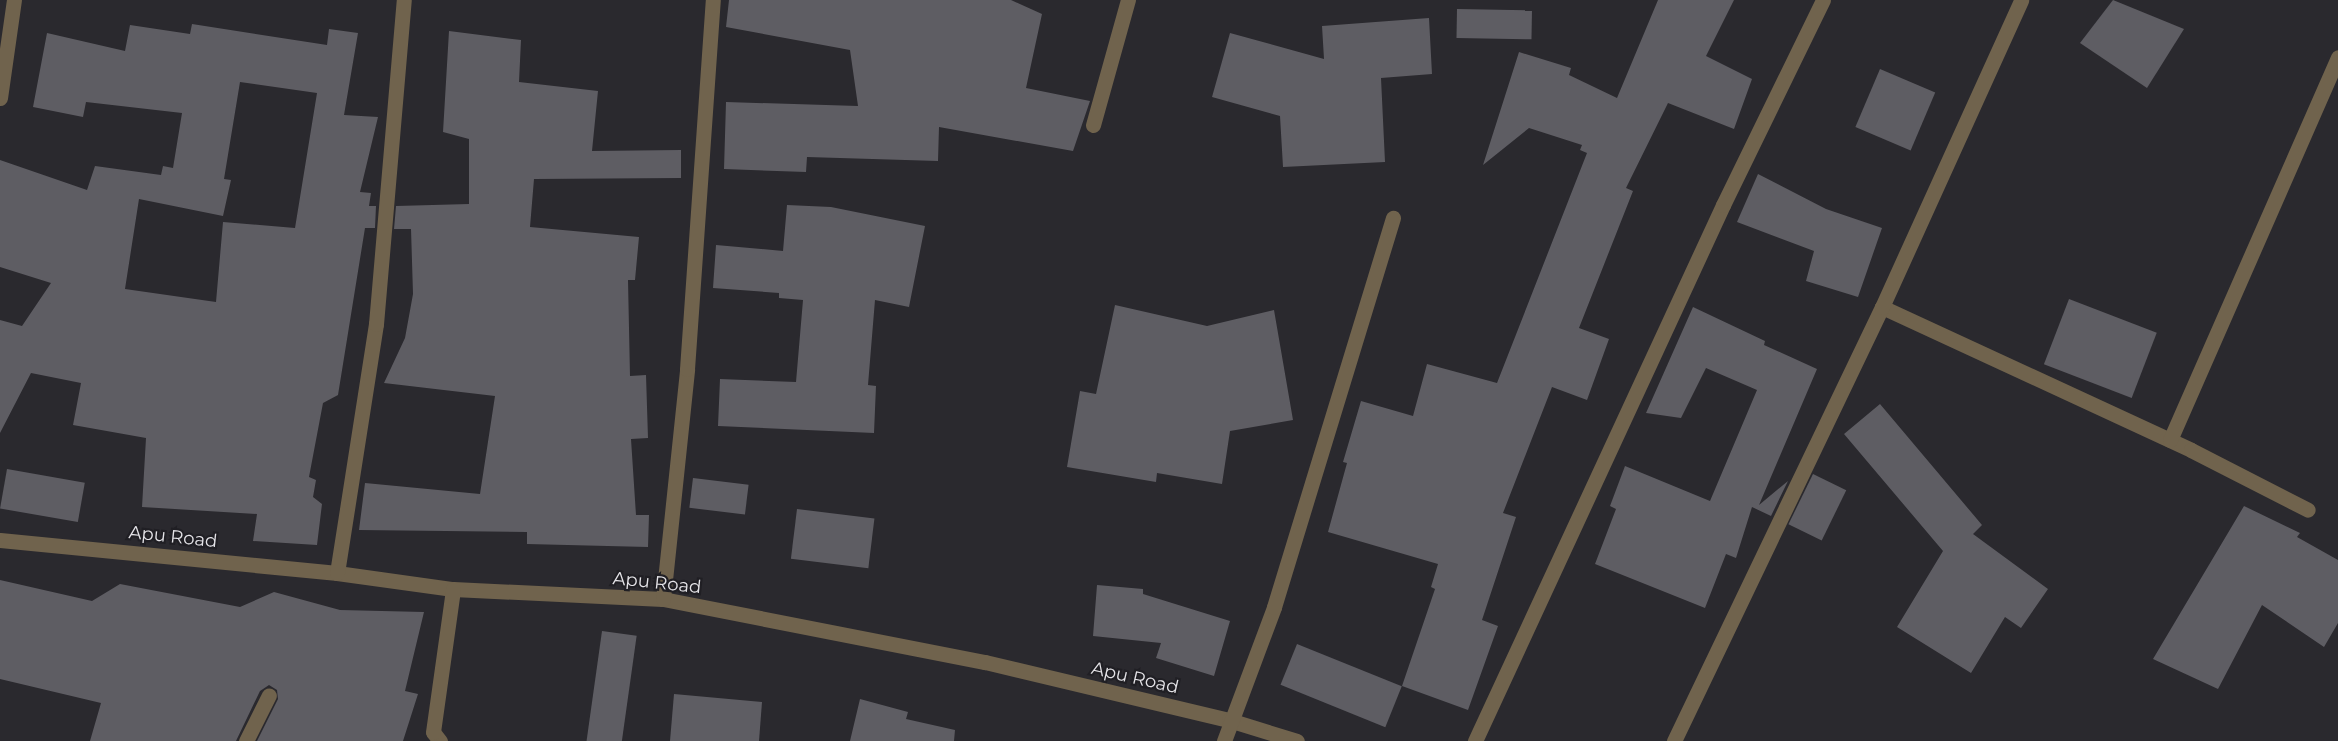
<!DOCTYPE html>
<html>
<head>
<meta charset="utf-8">
<style>
	body { margin:0 }
	#map { position:relative; width:2338px; height:741px; overflow:hidden; background:#2a292e; font-family:Montserrat,sans-serif }
	div>[style] { position:absolute }
	.building>* { inset:0; background:#5e5d63; transform-origin:0 0 }
	.minor>* { height:15px; margin:-7.5px; padding:0 7.5px; transform-origin:7.5px; border-radius:7.5px; background:#70634d }
	span { translate:-50% -50%; white-space:nowrap; text-align:center; line-height:1.15; -webkit-text-stroke:4.5px #201f24; paint-order:stroke }
	.street-label { font-size:18px; color:#e5e4e8 }
</style>
</head>
<body>
<div id="map">
	<div class="building">
		<i style="clip-path:polygon(729px 0,1011px 0,1042px 14px,1026px 88px,1090px 101px,1073px 151px,939px 127px,938px 161px,807px 157px,806px 172px,724px 169px,726px 102px,858px 106px,850px 50px,726px 27px)"></i>
		<i style="clip-path:polygon(1658px 0,1734px 0,1706px 56px,1752px 79px,1734px 129px,1668px 103px,1626px 188px,1633px 191px,1579px 328px,1609px 339px,1587px 400px,1552px 387px,1503px 513px,1516px 517px,1482px 620px,1498px 626px,1468px 710px,1402px 686px,1435px 589px,1431px 587px,1438px 564px,1328px 532px,1347px 463px,1343px 462px,1361px 401px,1413px 416px,1427px 364px,1497px 383px,1587px 153px,1580px 150px,1582px 145px,1529px 128px,1483px 165px,1519px 52px,1571px 68px,1569px 75px,1617px 98px)"></i>
		<i style="clip-path:polygon(2113px 0,2184px 29px,2147px 88px,2080px 43px)"></i>
		<i style="left:1457px;top:9px;width:75px;height:29px;rotate:1deg"></i>
		<i style="clip-path:polygon(1429px 18px,1432px 74px,1381px 78px,1385px 162px,1283px 167px,1280px 116px,1212px 97px,1230px 33px,1324px 59px,1322px 26px)"></i>
		<i style="clip-path:polygon(evenodd,192px 24px,327px 45px,329px 29px,358px 33px,344px 115px,378px 117px,360px 192px,371px 193px,369px 206px,376px 206px,375px 228px,365px 228px,338px 395px,323px 403px,309px 477px,316px 480px,313px 497px,322px 504px,317px 545px,253px 541px,257px 514px,142px 507px,146px 438px,73px 425px,81px 383px,31px 373px,0 433px,0 320px,22px 326px,51px 283px,0 267px,0 160px,87px 190px,95px 166px,161px 175px,163px 166px,173px 168px,182px 113px,86px 102px,83px 117px,33px 107px,47px 33px,125px 51px,130px 25px,190px 34px,192px 24px,240px 82px,317px 93px,295px 228px,223px 222px,216px 302px,125px 289px,139px 199px,223px 216px,231px 180px,224px 179px,240px 82px)"></i>
		<i style="clip-path:polygon(449px 31px,521px 40px,519px 82px,598px 91px,592px 151px,681px 150px,681px 178px,534px 179px,530px 227px,639px 237px,635px 280px,628px 280px,630px 376px,646px 375px,648px 438px,631px 439px,636px 515px,649px 515px,648px 547px,527px 544px,527px 532px,359px 530px,365px 483px,480px 494px,495px 396px,384px 383px,405px 338px,413px 294px,411px 229px,394px 229px,396px 206px,469px 204px,469px 139px,443px 132px)"></i>
		<i style="left:1880px;top:69px;width:60px;height:63px;rotate:23deg"></i>
		<i style="clip-path:polygon(1758px 174px,1826px 209px,1882px 228px,1858px 297px,1806px 281px,1814px 251px,1737px 222px)"></i>
		<i style="clip-path:polygon(787px 205px,831px 207px,925px 226px,909px 307px,875px 300px,868px 385px,876px 386px,874px 433px,718px 426px,720px 379px,796px 382px,803px 300px,779px 298px,779px 293px,713px 288px,716px 245px,783px 251px)"></i>
		<i style="left:2069px;top:299px;width:94px;height:70px;rotate:21deg"></i>
		<i style="clip-path:polygon(1115px 305px,1207px 326px,1274px 310px,1293px 420px,1230px 431px,1222px 484px,1157px 473px,1156px 482px,1067px 467px,1080px 391px,1096px 394px)"></i>
		<i style="clip-path:polygon(1693px 307px,1765px 341px,1764px 345px,1817px 369px,1759px 505px,1788px 481px,1771px 516px,1752px 507px,1736px 558px,1726px 554px,1705px 608px,1595px 564px,1616px 509px,1610px 506px,1625px 466px,1710px 501px,1757px 390px,1706px 368px,1681px 418px,1646px 413px)"></i>
		<i style="clip-path:polygon(1880px 404px,1982px 525px,1973px 534px,2048px 589px,2021px 628px,2005px 617px,1971px 673px,1897px 627px,1943px 551px,1844px 434px)"></i>
		<i style="left:7px;top:469px;width:79px;height:40px;rotate:10deg"></i>
		<i style="left:1813px;top:474px;width:37px;height:56px;rotate:26deg"></i>
		<i style="left:693px;top:478px;width:56px;height:30px;rotate:7deg"></i>
		<i style="clip-path:polygon(2244px 506px,2300px 533px,2297px 537px,2338px 560px,2338px 623px,2324px 647px,2262px 605px,2218px 689px,2153px 659px)"></i>
		<i style="left:797px;top:509px;width:78px;height:50px;rotate:7deg"></i>
		<i style="clip-path:polygon(0 580px,92px 601px,120px 584px,240px 607px,274px 592px,340px 610px,424px 612px,405px 691px,418px 694px,403px 741px,257px 741px,278px 699px,277px 690px,269px 685px,260px 691px,236px 741px,90px 741px,101px 703px,0 679px)"></i>
		<i style="clip-path:polygon(1097px 585px,1143px 589px,1143px 594px,1230px 621px,1214px 676px,1156px 658px,1161px 643px,1093px 636px)"></i>
		<i style="left:602px;top:631px;width:35px;height:111px;rotate:8deg"></i>
		<i style="left:1297px;top:644px;width:113px;height:44px;rotate:22deg"></i>
		<i style="clip-path:polygon(674px 694px,762px 702px,759px 741px,670px 741px)"></i>
		<i style="clip-path:polygon(860px 699px,908px 712px,906px 719px,955px 730px,954px 741px,850px 741px)"></i>
	</div>
	<div class="minor">
		<i style="left:0;top:98px;width:99px;rotate:-81.9deg"></i>
		<i style="left:1093px;top:125px;width:130px;rotate:-74.4deg"></i>
		<i style="left:1882px;top:307px;width:340px;rotate:24.8deg"></i>
		<i style="left:2191px;top:450px;width:131px;rotate:27.1deg"></i>
		<i style="left:2170px;top:440px;width:418px;rotate:-66.3deg"></i>
		<i style="left:0;top:540px;width:339px;rotate:5.6deg"></i>
		<i style="left:337px;top:573px;width:117px;rotate:7.9deg"></i>
		<i style="left:453px;top:589px;width:210px;rotate:2.7deg"></i>
		<i style="left:663px;top:599px;width:328px;rotate:11.1deg"></i>
		<i style="left:985px;top:662px;width:251px;rotate:13.4deg"></i>
		<i style="left:1229px;top:720px;width:71px;rotate:17.2deg"></i>
		<i style="left:337px;top:573px;width:252px;rotate:-81.1deg"></i>
		<i style="left:376px;top:324px;width:325px;rotate:-85.1deg"></i>
		<i style="left:663px;top:599px;width:231px;rotate:-84deg"></i>
		<i style="left:687px;top:369px;width:370px;rotate:-86deg"></i>
		<i style="left:246px;top:741px;width:51px;rotate:-63.4deg"></i>
		<i style="left:440px;top:741px;width:11px;rotate:-128deg"></i>
		<i style="left:433px;top:732px;width:144px;rotate:-82deg"></i>
		<i style="left:1224px;top:741px;width:143px;rotate:-69.5deg"></i>
		<i style="left:1274px;top:607px;width:407px;rotate:-73deg"></i>
		<i style="left:1475px;top:741px;width:591px;rotate:-65.17deg"></i>
		<i style="left:1723px;top:205px;width:228px;rotate:-64deg"></i>
		<i style="left:1674px;top:741px;width:481px;rotate:-64.4deg"></i>
		<i style="left:1882px;top:307px;width:337px;rotate:-65.6deg"></i>
	</div>
	<div class="street-label">
		<span style="left:173px;top:537px;rotate:6deg">Apu Road</span>
		<span style="left:657px;top:583px;rotate:6deg">Apu Road</span>
		<span style="left:1135px;top:678px;rotate:13deg">Apu Road</span>
	</div>
</div>
</body>
</html>
